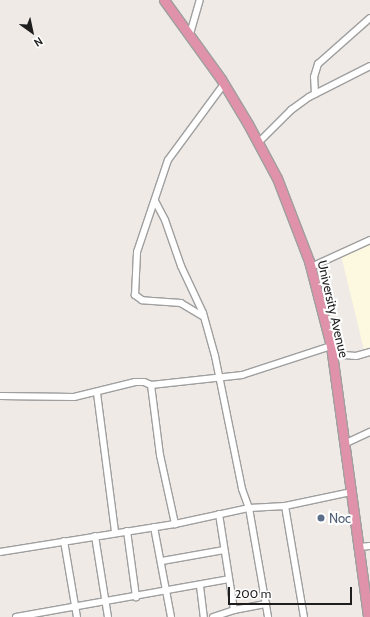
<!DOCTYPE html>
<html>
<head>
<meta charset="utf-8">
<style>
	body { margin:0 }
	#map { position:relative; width:370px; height:617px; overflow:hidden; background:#efeae5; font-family:Cabin,sans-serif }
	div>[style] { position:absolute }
	.education>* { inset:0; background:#fdf9e0 }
	.roads { filter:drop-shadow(1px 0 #9f9f9f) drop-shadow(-1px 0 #9f9f9f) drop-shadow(0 1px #9f9f9f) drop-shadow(0 -1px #9f9f9f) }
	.minor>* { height:6px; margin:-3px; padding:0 3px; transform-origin:3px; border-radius:3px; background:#fff }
	.highway>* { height:9px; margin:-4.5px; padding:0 4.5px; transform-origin:4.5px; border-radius:4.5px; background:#e192ab }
	.dots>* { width:11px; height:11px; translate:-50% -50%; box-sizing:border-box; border:2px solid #fff; border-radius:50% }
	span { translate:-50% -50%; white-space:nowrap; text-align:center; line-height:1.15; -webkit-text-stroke:4px #fff; paint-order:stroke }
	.street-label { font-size:13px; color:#1e1e1e }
	.service-label { font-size:13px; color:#4e5e75 }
	.left { translate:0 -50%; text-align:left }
	.north { position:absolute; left:12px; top:12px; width:40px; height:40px; -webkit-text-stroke:3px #fff; paint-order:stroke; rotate:147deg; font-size:11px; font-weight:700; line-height:16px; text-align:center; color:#1e1e1e }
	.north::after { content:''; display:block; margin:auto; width:14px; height:18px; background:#1e1e1e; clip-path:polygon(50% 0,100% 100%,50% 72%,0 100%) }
	.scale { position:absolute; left:228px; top:587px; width:124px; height:18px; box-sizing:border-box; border:2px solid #1e1e1e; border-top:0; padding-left:5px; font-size:12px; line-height:14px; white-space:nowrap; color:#1e1e1e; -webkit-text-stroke:3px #fff; paint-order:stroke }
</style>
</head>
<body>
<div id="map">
	<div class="education">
		<i style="clip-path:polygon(370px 243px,370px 347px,364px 350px,341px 255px)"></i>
	</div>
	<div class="roads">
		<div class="minor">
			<i style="left:190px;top:34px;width:35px;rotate:-74deg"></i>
			<i style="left:315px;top:94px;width:17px;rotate:-93deg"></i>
			<i style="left:314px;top:77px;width:14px;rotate:-73deg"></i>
			<i style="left:318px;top:64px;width:69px;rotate:-41.5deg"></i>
			<i style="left:258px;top:143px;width:47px;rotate:-45deg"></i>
			<i style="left:291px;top:110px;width:22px;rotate:-36deg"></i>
			<i style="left:309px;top:97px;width:68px;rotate:-26.9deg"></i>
			<i style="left:155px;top:201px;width:21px;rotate:62deg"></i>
			<i style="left:165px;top:220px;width:49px;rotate:70.8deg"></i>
			<i style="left:181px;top:266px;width:52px;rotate:64.9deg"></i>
			<i style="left:203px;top:313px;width:45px;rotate:74.4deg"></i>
			<i style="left:215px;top:356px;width:136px;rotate:78.5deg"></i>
			<i style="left:242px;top:489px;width:20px;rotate:70deg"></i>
			<i style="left:249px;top:508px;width:111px;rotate:80.1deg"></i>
			<i style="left:311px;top:267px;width:65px;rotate:-24.6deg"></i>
			<i style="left:204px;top:317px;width:27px;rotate:-149deg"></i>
			<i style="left:181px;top:303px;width:39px;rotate:-176deg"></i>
			<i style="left:142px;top:300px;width:9px;rotate:-144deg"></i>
			<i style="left:135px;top:295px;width:43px;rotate:-87.3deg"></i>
			<i style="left:137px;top:252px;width:97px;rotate:-71.4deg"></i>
			<i style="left:168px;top:160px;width:94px;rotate:-53.6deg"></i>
			<i style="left:332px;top:354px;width:24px;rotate:5deg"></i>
			<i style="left:356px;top:356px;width:15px;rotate:-16deg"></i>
			<i style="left:151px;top:385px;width:71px;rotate:82.7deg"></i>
			<i style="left:160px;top:455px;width:71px;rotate:77.7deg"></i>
			<i style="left:97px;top:393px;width:140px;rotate:82.6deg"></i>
			<i style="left:0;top:396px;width:74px;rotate:0.8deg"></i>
			<i style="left:74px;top:397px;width:63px;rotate:-13.8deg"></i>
			<i style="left:135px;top:382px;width:9px"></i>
			<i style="left:144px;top:382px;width:8px;rotate:23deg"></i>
			<i style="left:151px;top:385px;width:92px;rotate:-6.3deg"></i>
			<i style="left:242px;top:375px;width:94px;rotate:-18deg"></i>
			<i style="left:344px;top:444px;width:29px;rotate:-25deg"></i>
			<i style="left:285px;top:506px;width:113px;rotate:80.3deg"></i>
			<i style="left:219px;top:514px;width:97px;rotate:81.1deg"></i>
			<i style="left:234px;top:610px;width:33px;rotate:-11deg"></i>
			<i style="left:154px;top:527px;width:92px;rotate:79.3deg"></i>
			<i style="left:127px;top:531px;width:67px;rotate:82.2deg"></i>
			<i style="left:95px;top:536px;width:82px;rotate:80.9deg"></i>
			<i style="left:64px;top:541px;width:77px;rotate:80.3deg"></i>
			<i style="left:359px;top:547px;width:11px;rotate:-5deg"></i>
			<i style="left:0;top:552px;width:177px;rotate:-9.1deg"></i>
			<i style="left:175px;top:524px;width:76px;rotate:-12.2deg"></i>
			<i style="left:249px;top:508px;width:36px;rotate:-3deg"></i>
			<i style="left:285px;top:506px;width:67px;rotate:-12deg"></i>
			<i style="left:162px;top:561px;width:63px;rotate:-10.1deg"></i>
			<i style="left:200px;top:586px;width:31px;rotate:83deg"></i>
			<i style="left:16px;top:617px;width:216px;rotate:-10.1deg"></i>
			<i style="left:213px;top:617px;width:22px;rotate:-18deg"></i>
		</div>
		<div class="highway">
			<i style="left:164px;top:0;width:97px;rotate:54.2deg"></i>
			<i style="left:221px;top:79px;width:52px;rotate:59deg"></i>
			<i style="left:248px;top:124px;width:61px;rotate:61.8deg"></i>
			<i style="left:277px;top:178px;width:89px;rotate:68.9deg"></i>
			<i style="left:309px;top:261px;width:88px;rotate:75.5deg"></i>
			<i style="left:331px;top:346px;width:274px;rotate:82.2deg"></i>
		</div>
	</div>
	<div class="dots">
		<i style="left:321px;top:518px;background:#5c6f8a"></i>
	</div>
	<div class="street-label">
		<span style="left:333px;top:309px;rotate:77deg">University Avenue</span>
	</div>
	<div class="service-label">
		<span class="left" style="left:329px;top:518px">Noc</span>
	</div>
	<div class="north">N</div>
	<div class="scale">200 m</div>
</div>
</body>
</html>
